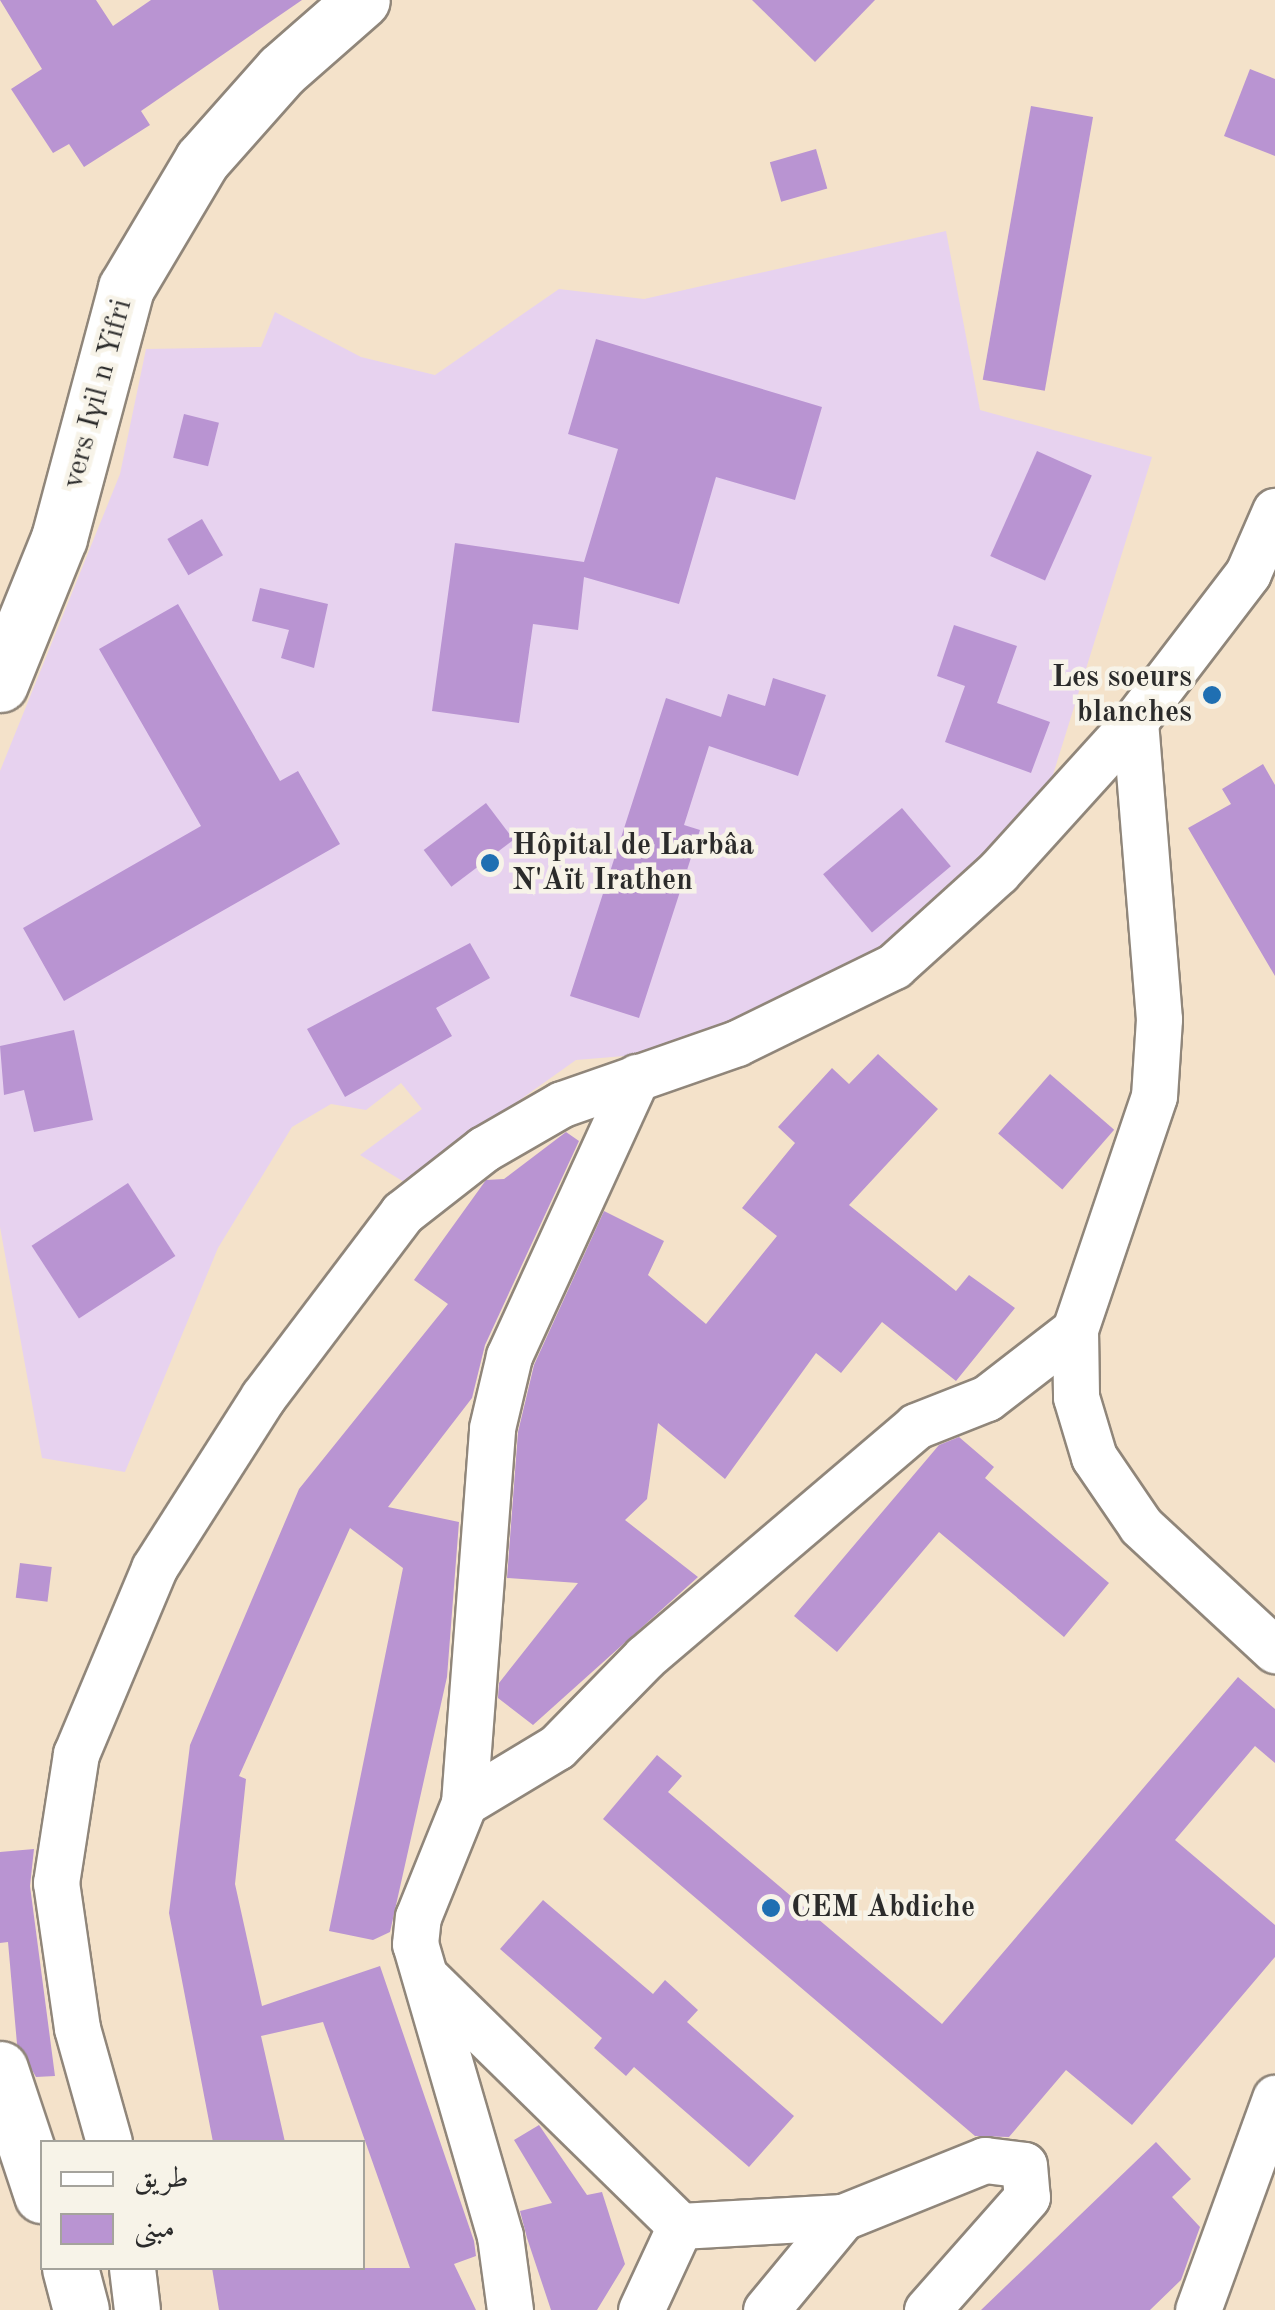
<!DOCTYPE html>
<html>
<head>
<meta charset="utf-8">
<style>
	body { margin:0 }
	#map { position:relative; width:1275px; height:2310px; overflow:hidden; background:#f4e2ca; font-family:"Old Standard TT",Amiri,serif }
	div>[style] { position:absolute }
	.built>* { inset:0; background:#e7d2ef }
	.building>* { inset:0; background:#b994d2; transform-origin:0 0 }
	.roads { filter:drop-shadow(2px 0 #90867a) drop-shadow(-2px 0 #90867a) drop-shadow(0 2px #90867a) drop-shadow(0 -2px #90867a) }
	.street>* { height:45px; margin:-22.5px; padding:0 22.5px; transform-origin:22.5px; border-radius:22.5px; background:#fff }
	.secondary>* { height:55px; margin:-27.5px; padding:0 27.5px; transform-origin:27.5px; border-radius:27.5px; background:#fff }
	.dots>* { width:28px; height:28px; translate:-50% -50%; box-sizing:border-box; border:5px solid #f7f3e8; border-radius:50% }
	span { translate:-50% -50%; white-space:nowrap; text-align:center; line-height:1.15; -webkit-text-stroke:9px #f7f3e8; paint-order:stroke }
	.street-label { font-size:30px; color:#2b2b2b }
	.poi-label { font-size:30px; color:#2b2b2b; font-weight:700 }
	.right { translate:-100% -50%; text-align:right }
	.left { translate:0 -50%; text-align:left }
	.legend { position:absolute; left:40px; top:2140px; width:325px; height:130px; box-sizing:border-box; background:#f7f3e8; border:2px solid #a5a39c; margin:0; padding:12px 18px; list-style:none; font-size:30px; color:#2b2b2b }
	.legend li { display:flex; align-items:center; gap:20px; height:50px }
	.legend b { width:50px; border:2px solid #a5a39c }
</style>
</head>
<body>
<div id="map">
	<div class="built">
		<i style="clip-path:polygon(946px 231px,980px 410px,1152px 457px,1047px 794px,915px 931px,673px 1052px,576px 1060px,404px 1182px,360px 1155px,422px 1109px,401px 1083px,366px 1110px,331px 1104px,292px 1127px,218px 1248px,125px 1472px,42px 1458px,0 1227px,0 771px,120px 474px,146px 349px,261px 347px,275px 312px,361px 357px,435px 375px,559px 289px,644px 299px)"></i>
	</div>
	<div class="building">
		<i style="clip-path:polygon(0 0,96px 0,113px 26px,151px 0,302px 0,141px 111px,150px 125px,84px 167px,69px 144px,53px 153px,11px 89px,42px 69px)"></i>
		<i style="clip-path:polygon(752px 0,875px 0,815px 62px)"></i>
		<i style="clip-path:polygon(1250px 69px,1275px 79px,1275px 156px,1224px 136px)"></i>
		<i style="left:1031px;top:106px;width:63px;height:278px;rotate:10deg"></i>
		<i style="left:816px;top:149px;width:41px;height:48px;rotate:74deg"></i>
		<i style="clip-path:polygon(596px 339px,822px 407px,795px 500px,716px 477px,679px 604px,584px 577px,578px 630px,533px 624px,519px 723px,432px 711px,455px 543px,584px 562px,618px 449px,568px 434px)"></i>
		<i style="left:184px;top:414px;width:36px;height:45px;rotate:14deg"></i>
		<i style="left:1037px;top:451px;width:60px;height:115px;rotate:24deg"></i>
		<i style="left:202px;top:519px;width:42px;height:40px;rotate:60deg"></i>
		<i style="clip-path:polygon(260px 588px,328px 604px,314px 668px,281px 658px,289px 630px,252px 621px)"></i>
		<i style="clip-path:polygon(178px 604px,280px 781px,298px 771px,340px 844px,64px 1001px,23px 928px,201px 826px,99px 649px)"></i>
		<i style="clip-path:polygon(954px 625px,1017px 646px,997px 703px,1050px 722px,1031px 773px,945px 742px,965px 686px,937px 676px)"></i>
		<i style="clip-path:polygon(773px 678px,826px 695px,798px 776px,709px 746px,684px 825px,700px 830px,639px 1018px,570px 996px,666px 698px,721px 717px,728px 694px,765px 706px)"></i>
		<i style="clip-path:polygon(1263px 764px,1275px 785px,1275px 976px,1188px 828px,1231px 804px,1222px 789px)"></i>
		<i style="left:486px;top:803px;width:46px;height:78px;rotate:53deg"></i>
		<i style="left:902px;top:808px;width:76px;height:103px;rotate:50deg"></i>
		<i style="clip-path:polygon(470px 943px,490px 978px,436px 1008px,452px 1036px,345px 1097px,307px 1029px)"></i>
		<i style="clip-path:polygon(74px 1030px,93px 1120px,34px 1132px,24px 1090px,4px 1095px,0 1046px)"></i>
		<i style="clip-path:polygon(878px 1054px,938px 1109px,849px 1205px,956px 1291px,969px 1275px,1015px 1308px,956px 1381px,882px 1322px,841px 1373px,816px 1353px,725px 1479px,658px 1423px,647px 1499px,625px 1520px,698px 1577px,533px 1725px,498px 1698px,499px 1683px,578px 1583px,507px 1578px,518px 1432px,534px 1365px,604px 1211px,664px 1241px,648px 1275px,706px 1324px,777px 1236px,742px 1208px,795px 1143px,778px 1127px,832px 1068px,849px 1084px)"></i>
		<i style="left:1050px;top:1074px;width:85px;height:79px;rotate:41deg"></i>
		<i style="clip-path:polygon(566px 1132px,579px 1141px,485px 1345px,472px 1398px,388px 1507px,459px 1522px,447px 1677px,390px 1932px,373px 1940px,329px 1931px,403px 1568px,350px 1528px,239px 1776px,246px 1779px,235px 1884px,262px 2006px,380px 1966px,474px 2241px,476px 2256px,454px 2264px,476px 2310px,219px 2310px,212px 2268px,410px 2268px,323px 2022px,261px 2036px,285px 2142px,213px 2142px,169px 1913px,190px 1745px,299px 1489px,448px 1304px,414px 1280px,486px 1180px,504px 1179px)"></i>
		<i style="left:128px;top:1183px;width:87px;height:115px;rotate:57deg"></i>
		<i style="clip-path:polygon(959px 1437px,994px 1467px,985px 1478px,1109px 1583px,1064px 1637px,939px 1532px,837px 1652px,794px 1616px,939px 1445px)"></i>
		<i style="left:20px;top:1563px;width:32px;height:35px;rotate:7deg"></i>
		<i style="clip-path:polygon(1238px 1677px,1275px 1709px,1275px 1763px,1255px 1746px,1175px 1840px,1275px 1925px,1275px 1957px,1132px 2125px,1066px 2070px,1009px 2137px,975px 2136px,603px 1819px,657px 1755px,682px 1776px,668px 1792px,942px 2024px)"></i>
		<i style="clip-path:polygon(34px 1849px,30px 1886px,55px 2076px,36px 2077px,17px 2044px,8px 1942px,0 1943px,0 1852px)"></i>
		<i style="clip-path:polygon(543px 1900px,653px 1994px,665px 1980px,698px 2010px,687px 2022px,794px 2116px,749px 2167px,634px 2067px,626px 2076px,594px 2048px,602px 2038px,500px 1949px)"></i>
		<i style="clip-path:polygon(539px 2125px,587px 2195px,602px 2192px,625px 2264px,597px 2310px,551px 2310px,527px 2238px,520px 2211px,552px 2203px,514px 2140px)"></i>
		<i style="clip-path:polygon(1156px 2142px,1191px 2179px,1172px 2197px,1200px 2227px,1181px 2280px,1150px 2310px,981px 2310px)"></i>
	</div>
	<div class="roads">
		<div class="street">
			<i style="left:1135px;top:721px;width:299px;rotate:85.4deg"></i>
			<i style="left:1159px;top:1019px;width:77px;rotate:93.7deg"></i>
			<i style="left:1154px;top:1096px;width:247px;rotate:108.7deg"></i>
			<i style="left:1075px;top:1330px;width:67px;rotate:89.1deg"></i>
			<i style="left:1076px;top:1397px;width:63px;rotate:73.3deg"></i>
			<i style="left:1094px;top:1457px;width:83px;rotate:55.7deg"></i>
			<i style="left:1141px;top:1526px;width:183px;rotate:42.8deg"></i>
			<i style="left:464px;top:1803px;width:109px;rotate:-31.1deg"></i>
			<i style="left:557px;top:1747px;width:126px;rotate:-45.6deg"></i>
			<i style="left:645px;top:1657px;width:356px;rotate:-40.4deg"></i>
			<i style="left:916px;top:1426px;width:76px;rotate:-21.5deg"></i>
			<i style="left:987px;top:1398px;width:111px;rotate:-37.7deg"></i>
			<i style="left:428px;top:1979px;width:353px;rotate:44.4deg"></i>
			<i style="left:680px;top:2226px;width:163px;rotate:-3.2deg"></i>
			<i style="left:843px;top:2217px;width:153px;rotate:-21.9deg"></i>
			<i style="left:985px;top:2160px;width:39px;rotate:7deg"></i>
			<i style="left:1024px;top:2165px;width:32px;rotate:85deg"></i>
			<i style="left:1027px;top:2197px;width:151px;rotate:131.5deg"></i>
			<i style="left:109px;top:2142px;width:118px;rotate:-105.7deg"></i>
			<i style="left:77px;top:2028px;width:147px;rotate:-98.2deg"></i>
			<i style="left:56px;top:1883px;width:131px;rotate:-81.2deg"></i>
			<i style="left:76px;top:1754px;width:202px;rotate:-67.2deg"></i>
			<i style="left:154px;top:1568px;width:203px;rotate:-57.5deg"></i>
			<i style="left:263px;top:1397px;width:231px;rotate:-52.9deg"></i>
			<i style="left:402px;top:1213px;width:104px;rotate:-38deg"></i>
			<i style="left:484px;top:1149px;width:90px;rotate:-30deg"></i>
			<i style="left:562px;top:1104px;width:185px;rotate:-19.2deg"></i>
			<i style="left:737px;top:1043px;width:175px;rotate:-26.1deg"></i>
			<i style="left:894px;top:966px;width:140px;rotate:-42.1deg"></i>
			<i style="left:998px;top:872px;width:204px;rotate:-47.8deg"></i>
			<i style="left:1135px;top:721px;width:186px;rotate:-52.6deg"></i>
			<i style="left:1248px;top:573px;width:68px;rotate:-66.5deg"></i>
			<i style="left:132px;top:2268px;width:42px;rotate:83.2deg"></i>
			<i style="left:510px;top:2310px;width:75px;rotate:-97.7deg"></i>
			<i style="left:500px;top:2236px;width:304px;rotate:-106.2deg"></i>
			<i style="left:415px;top:1944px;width:27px;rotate:-84deg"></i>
			<i style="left:418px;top:1917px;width:123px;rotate:-68deg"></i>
			<i style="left:464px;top:1803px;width:376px;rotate:-85.7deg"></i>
			<i style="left:492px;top:1428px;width:74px;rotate:-76.7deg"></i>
			<i style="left:509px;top:1356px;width:307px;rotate:-65.4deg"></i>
			<i style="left:641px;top:2310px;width:93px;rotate:-65.1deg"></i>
			<i style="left:766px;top:2310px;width:121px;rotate:-50.4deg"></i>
			<i style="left:1198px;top:2310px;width:226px;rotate:-70deg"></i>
		</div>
		<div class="secondary">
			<i style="left:0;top:684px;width:157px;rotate:-68deg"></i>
			<i style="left:59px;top:538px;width:259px;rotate:-75deg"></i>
			<i style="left:126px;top:288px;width:149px;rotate:-59.3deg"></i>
			<i style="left:202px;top:160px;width:120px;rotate:-48.4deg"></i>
			<i style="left:282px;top:70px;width:106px;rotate:-41.2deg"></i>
			<i style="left:0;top:2069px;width:133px;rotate:71.6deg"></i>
			<i style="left:70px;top:2268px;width:43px;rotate:75.3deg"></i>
		</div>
	</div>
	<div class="dots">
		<i style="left:1212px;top:695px;background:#1f6fb2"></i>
		<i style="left:490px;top:863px;background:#1f6fb2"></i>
		<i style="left:771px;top:1908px;background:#1f6fb2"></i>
	</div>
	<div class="street-label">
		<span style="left:98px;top:394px;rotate:-75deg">vers Iγil n Yifri</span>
	</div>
	<div class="poi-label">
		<span class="right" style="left:1192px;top:695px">Les soeurs<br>blanches</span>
		<span class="left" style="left:512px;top:863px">Hôpital de Larbâa<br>N'Aït Irathen</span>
		<span class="left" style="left:791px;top:1908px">CEM Abdiche</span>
	</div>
	<ul class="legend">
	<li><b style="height:12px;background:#fff"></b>طريق</li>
	<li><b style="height:28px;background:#b994d2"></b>مبنى</li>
	</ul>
</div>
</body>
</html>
